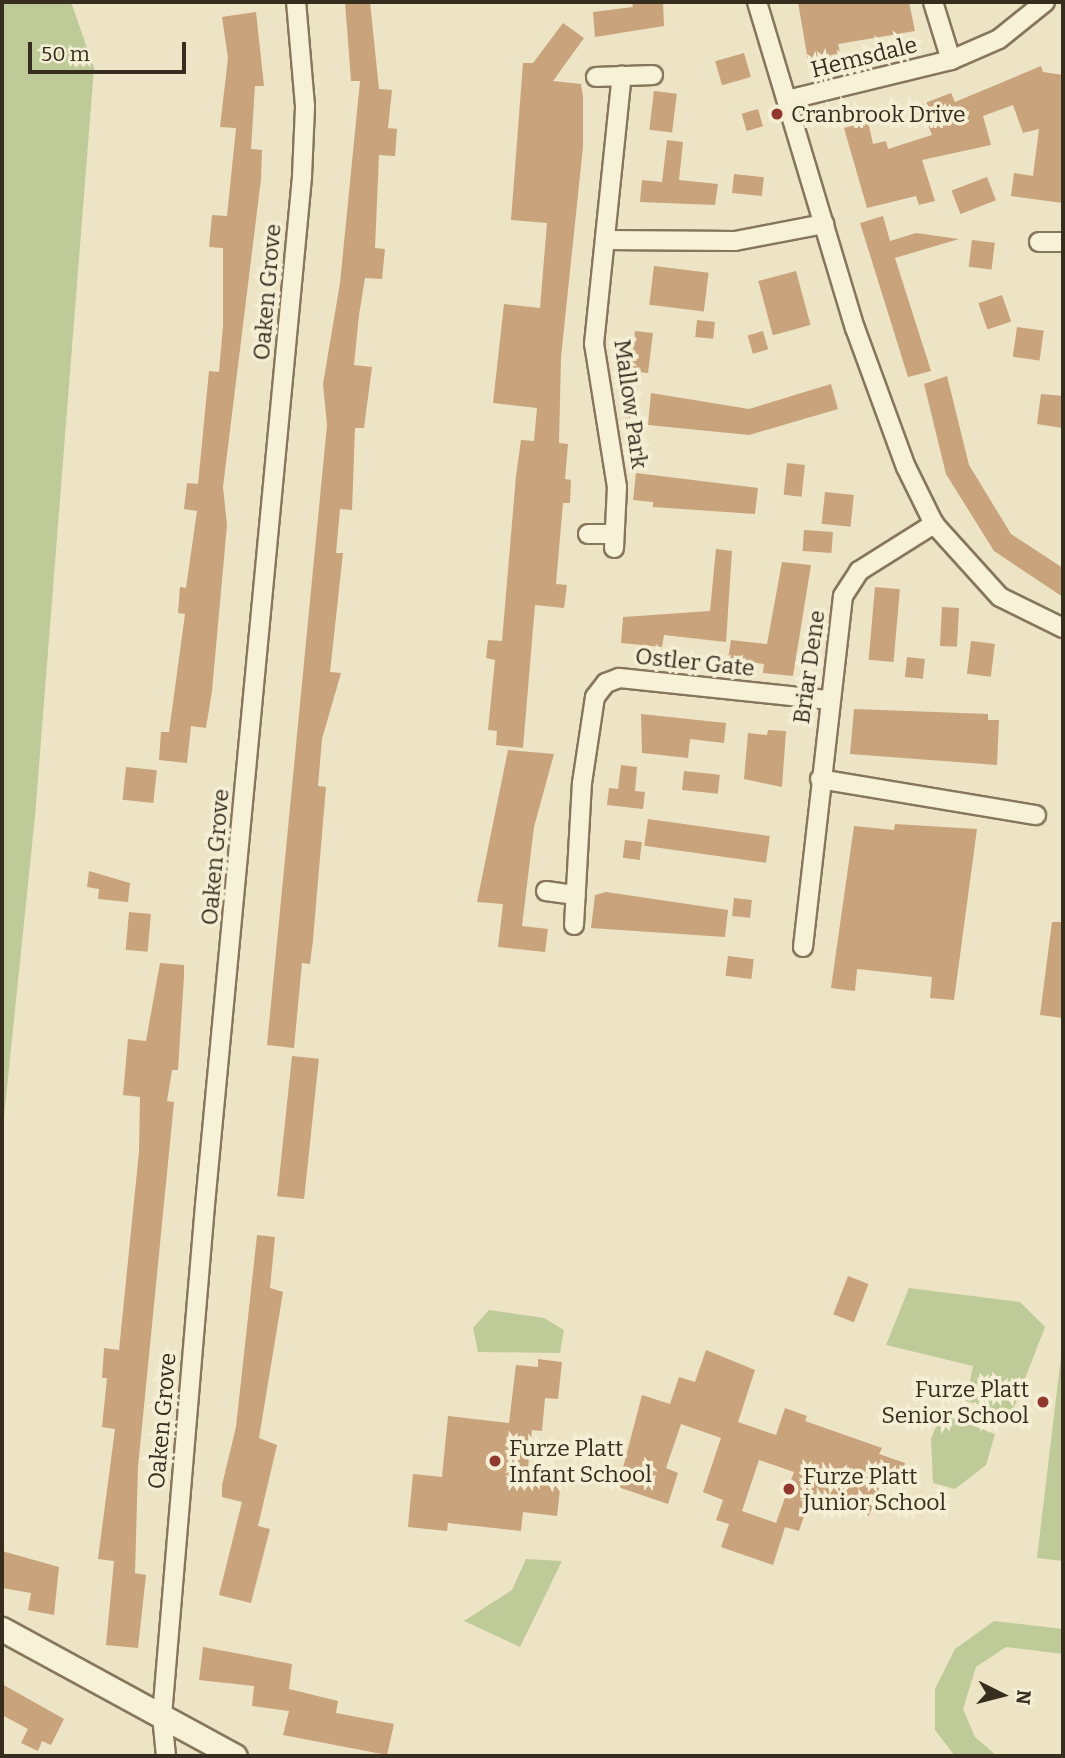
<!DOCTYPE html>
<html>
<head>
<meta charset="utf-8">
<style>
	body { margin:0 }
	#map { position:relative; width:1065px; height:1758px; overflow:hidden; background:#ece4c5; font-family:Bitter,serif }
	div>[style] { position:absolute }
	.green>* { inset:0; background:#bfca99 }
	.building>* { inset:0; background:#c8a37c; transform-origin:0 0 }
	.roads { filter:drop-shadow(2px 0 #86765c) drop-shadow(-2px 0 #86765c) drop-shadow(0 2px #86765c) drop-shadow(0 -2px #86765c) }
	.minor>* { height:18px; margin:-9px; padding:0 9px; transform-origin:9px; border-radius:9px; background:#f7f1d7 }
	.tertiary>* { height:23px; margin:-11.5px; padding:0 11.5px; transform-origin:11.5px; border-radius:11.5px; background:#f7f1d7 }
	.dots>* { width:19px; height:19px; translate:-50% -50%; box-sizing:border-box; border:4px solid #f4eed4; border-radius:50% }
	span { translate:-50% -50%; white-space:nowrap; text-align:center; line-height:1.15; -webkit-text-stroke:7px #f4eed4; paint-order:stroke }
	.street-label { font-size:23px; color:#372d1f }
	.poi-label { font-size:23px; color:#372d1f }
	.left { translate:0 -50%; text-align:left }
	.right { translate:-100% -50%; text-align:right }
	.frame { position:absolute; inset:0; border:4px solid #372d1f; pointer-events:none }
	.north { position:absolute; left:967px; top:1660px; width:70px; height:70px; -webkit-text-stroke:5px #f4eed4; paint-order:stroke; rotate:96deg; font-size:19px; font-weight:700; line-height:28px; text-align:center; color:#372d1f }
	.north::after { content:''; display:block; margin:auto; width:24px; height:32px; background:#372d1f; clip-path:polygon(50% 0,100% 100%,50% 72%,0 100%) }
	.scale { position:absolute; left:28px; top:42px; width:158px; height:32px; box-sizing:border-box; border:4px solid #372d1f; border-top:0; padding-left:9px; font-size:21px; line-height:24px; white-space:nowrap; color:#372d1f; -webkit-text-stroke:5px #f4eed4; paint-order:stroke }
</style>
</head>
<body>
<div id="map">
	<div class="green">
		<i style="clip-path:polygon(2px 2px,71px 2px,94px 68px,35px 816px,2px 1136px)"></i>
		<i style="clip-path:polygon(909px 1288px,1020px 1302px,1045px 1327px,1011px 1415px,966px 1401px,973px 1366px,886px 1345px)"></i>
		<i style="clip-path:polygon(489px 1310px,544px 1318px,564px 1330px,560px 1353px,478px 1352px,473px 1328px)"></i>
		<i style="clip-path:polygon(1063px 1340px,1063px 1561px,1037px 1558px)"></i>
		<i style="clip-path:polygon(941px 1414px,995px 1434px,986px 1465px,955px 1489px,933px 1483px,931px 1439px)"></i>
		<i style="clip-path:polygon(526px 1559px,562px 1561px,520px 1647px,464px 1621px,512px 1590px)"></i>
		<i style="clip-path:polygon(994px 1621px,1063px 1629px,1063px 1654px,1006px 1647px,976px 1667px,963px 1709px,975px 1737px,997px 1756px,955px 1756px,935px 1730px,935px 1689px,955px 1649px)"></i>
	</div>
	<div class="building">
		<i style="clip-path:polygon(345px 2px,370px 2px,379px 89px,392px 90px,388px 128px,397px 129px,395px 156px,379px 155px,375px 248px,385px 249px,382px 279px,365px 278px,359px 315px,354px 365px,372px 367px,364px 428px,355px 428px,352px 510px,340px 509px,336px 553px,343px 553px,330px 672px,341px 673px,322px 739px,318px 786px,326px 787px,313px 940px,310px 964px,302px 963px,294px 1048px,267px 1045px,327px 425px,323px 384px,340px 283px,360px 81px,351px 81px)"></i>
		<i style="clip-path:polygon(632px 2px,663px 2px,664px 26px,595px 37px,593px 12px,633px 7px)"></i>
		<i style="clip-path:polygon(798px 2px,909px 2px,915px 31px,838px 44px,840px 53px,808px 61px)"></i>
		<i style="clip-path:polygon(256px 12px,264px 86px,255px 86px,251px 149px,262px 150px,261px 179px,223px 487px,227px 525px,212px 691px,206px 728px,191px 726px,187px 763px,159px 760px,161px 732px,169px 732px,185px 614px,178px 613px,180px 587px,186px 588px,197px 511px,184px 509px,187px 483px,198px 484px,209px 371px,219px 372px,223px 326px,223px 248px,209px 247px,212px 215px,227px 216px,236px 128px,220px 127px,228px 58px,222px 17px)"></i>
		<i style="clip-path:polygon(563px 23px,584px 38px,553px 81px,581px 84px,583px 97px,583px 147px,561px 357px,559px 443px,568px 444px,565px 479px,571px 480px,570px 503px,563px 503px,556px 584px,567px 585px,564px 608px,535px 605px,523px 748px,496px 745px,497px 731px,488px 730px,495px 660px,486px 658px,488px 640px,502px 641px,516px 476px,521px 440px,534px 441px,537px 408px,493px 403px,504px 304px,540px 308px,547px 223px,511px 220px,523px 63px,533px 63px)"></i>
		<i style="left:744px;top:53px;width:25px;height:30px;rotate:74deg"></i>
		<i style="clip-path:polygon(1041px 66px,1043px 72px,1063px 75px,1063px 203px,1011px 196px,1014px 173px,1033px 176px,1039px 129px,1023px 133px,1013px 105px,983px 116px,991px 145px,922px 160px,935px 201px,919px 205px,916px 196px,867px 208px,844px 128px,868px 122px,873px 144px,886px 141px,888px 149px,932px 135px,920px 105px,951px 93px,955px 102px)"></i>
		<i style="left:654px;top:91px;width:23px;height:39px;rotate:7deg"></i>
		<i style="left:758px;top:109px;width:18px;height:17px;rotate:74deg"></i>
		<i style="clip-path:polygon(667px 140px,683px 142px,679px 180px,718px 184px,715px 205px,640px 202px,642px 180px,662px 182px)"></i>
		<i style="left:734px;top:174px;width:30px;height:19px;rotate:6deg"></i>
		<i style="left:987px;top:177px;width:25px;height:38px;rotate:69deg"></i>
		<i style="clip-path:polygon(883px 216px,890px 241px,916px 233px,959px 239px,895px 258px,931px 371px,908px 377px,860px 223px)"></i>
		<i style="left:972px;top:240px;width:23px;height:27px;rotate:7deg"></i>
		<i style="left:654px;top:266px;width:55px;height:39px;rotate:7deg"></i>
		<i style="left:796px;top:271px;width:56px;height:39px;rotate:75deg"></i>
		<i style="left:1002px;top:295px;width:28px;height:25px;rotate:71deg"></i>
		<i style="left:697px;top:320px;width:18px;height:17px;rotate:6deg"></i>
		<i style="left:1017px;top:327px;width:27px;height:30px;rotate:8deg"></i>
		<i style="clip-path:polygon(635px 331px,653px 333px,648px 373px,622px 370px,624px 353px,633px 354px)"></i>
		<i style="left:763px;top:331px;width:19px;height:16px;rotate:74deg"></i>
		<i style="clip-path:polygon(947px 376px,969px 465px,1011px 534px,1063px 568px,1063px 597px,994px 551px,946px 474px,924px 384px)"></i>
		<i style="clip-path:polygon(831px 384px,838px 409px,749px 435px,648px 425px,651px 393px,749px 409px)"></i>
		<i style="clip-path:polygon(1041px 394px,1063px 396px,1063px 428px,1037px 424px)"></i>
		<i style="left:627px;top:416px;width:17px;height:16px;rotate:7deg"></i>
		<i style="left:787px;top:463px;width:18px;height:32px;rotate:6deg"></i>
		<i style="clip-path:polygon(636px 473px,758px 488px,755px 514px,653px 507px,653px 502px,633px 500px)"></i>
		<i style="left:825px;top:492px;width:29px;height:32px;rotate:6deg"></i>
		<i style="left:804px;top:530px;width:29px;height:21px;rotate:4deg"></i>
		<i style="clip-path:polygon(716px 549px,732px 551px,726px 642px,664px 635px,662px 647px,621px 643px,623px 617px,710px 611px)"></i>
		<i style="clip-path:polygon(782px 562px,811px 565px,793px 676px,763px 673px,764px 664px,728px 659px,731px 640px,767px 644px)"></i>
		<i style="left:875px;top:587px;width:25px;height:73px;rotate:5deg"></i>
		<i style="left:942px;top:607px;width:17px;height:39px;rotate:3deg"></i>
		<i style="left:971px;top:641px;width:24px;height:33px;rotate:7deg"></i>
		<i style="left:907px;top:657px;width:18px;height:20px;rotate:6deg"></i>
		<i style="clip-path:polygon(854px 709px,988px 714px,988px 720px,999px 720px,997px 765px,850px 754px)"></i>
		<i style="clip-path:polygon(641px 714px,726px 723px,724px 743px,690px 739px,688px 758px,642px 753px)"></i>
		<i style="clip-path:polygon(768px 730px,786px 731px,782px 787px,744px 779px,748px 733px,767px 735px)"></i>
		<i style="clip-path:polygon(508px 750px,554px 754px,534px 827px,522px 926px,548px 929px,545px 952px,498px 947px,503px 904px,477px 902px)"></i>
		<i style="clip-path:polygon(621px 765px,637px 767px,635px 791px,645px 792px,643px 809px,607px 805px,609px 788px,618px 789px)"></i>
		<i style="left:126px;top:767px;width:31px;height:33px;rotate:6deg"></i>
		<i style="left:684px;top:771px;width:36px;height:19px;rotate:6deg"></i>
		<i style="left:648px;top:819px;width:123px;height:27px;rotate:8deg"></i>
		<i style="clip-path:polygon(895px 824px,977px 829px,954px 1000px,930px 998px,932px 977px,857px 969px,855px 991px,831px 988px,854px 826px,894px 830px)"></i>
		<i style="left:625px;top:840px;width:17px;height:18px;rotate:7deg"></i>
		<i style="clip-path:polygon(89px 871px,130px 883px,128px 902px,98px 899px,99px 889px,87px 887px)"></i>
		<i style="clip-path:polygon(606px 892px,728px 910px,725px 937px,591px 928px,595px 895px)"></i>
		<i style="left:734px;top:898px;width:18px;height:18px;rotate:6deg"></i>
		<i style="left:129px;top:912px;width:22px;height:38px;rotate:5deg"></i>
		<i style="clip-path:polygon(1052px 922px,1063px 922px,1063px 1018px,1040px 1015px)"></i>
		<i style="left:728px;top:956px;width:26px;height:20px;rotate:7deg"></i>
		<i style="clip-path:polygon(160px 963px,184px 965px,184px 976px,178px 1070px,172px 1070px,167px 1101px,174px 1102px,138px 1467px,135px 1573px,146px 1575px,138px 1648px,106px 1645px,114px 1561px,98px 1559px,115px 1429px,102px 1427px,107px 1378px,102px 1378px,104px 1348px,119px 1350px,139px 1152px,140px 1097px,123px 1095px,128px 1039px,146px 1041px)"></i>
		<i style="left:292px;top:1056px;width:27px;height:141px;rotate:6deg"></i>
		<i style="clip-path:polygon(257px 1235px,275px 1237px,270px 1288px,283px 1292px,259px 1438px,277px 1445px,258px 1526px,270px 1529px,251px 1603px,219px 1595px,242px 1502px,222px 1497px,222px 1485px,236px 1427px)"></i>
		<i style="left:848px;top:1276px;width:22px;height:41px;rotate:21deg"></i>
		<i style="clip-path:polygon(evenodd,706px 1350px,755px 1370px,738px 1422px,776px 1435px,785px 1408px,807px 1416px,805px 1421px,882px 1448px,879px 1454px,905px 1463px,897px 1488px,881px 1482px,869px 1516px,820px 1499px,816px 1510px,807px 1507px,799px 1531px,785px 1527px,773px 1565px,721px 1547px,729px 1524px,716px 1520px,723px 1500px,703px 1492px,721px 1438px,681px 1424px,666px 1468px,678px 1473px,668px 1504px,618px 1487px,642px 1395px,670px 1404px,679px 1377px,695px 1382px,706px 1350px,759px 1460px,794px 1472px,776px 1523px,742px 1511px,759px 1460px)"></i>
		<i style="clip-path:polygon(538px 1359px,562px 1362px,558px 1399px,545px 1398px,542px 1431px,532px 1430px,527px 1476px,561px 1480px,557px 1516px,523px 1512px,521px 1531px,448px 1523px,447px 1531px,408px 1527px,413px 1474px,442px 1477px,448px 1416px,509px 1423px,516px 1365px,538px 1367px)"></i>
		<i style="clip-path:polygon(2px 1551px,59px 1567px,54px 1615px,28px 1610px,31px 1593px,2px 1588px)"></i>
		<i style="clip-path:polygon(203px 1647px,292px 1664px,289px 1689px,338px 1701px,336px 1713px,394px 1724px,387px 1755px,283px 1735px,289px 1711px,252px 1706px,254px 1686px,199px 1680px)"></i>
		<i style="clip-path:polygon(2px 1684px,64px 1719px,51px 1745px,42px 1741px,38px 1751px,21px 1743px,28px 1729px,2px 1715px)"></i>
	</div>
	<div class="roads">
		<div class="minor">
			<i style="left:757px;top:2px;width:340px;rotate:73.3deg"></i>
			<i style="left:855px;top:328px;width:148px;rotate:69.9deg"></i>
			<i style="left:906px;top:467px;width:64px;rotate:63.8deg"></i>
			<i style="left:934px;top:524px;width:98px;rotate:47.9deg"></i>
			<i style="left:1000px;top:597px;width:70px;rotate:26.2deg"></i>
			<i style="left:933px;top:2px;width:61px;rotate:72.8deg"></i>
			<i style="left:596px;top:77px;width:57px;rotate:-2deg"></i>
			<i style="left:787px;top:100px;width:169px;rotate:-13.7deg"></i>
			<i style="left:951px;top:60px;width:52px;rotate:-23.6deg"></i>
			<i style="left:999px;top:39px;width:59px;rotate:-38.8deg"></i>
			<i style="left:606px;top:240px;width:129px;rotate:0.4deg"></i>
			<i style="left:735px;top:241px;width:91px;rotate:-10.8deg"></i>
			<i style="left:1039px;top:242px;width:24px"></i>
			<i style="left:588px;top:534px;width:26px"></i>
			<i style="left:614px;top:548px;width:61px;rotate:-87.2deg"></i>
			<i style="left:617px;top:487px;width:145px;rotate:-99.1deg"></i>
			<i style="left:594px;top:344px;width:270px;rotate:-84.1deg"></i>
			<i style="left:820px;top:779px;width:219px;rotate:9.5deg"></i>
			<i style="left:546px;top:891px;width:30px;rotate:8deg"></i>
			<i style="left:574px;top:925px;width:142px;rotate:-86.8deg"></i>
			<i style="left:582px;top:783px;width:87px;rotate:-81.4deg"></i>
			<i style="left:595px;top:697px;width:18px;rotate:-52deg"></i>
			<i style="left:606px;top:683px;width:14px;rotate:-21deg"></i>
			<i style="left:619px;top:678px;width:210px;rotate:6deg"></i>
			<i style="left:803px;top:947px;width:353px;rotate:-83.5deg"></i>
			<i style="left:843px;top:596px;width:30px;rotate:-57deg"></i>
			<i style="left:859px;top:571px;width:89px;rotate:-32.1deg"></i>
			<i style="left:166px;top:1756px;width:40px;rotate:-95.7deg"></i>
			<i style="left:162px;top:1716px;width:513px;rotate:-85.19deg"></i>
			<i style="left:205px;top:1205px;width:1034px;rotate:-84.61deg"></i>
			<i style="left:302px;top:176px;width:70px;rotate:-87.5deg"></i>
			<i style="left:305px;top:106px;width:104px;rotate:-94.9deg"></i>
		</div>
		<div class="tertiary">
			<i style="left:2px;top:1629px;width:265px;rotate:28.6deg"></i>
		</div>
	</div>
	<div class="dots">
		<i style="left:777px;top:114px;background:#92372e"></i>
		<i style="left:1043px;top:1402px;background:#92372e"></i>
		<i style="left:495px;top:1461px;background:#92372e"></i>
		<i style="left:789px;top:1489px;background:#92372e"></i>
	</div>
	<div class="street-label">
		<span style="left:864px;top:57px;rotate:-14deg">Hemsdale</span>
		<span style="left:267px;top:292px;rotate:-85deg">Oaken Grove</span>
		<span style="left:631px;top:404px;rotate:82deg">Mallow Park</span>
		<span style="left:695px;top:662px;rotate:6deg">Ostler Gate</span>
		<span style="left:809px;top:667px;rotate:-82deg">Briar Dene</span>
		<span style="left:215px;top:857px;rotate:-85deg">Oaken Grove</span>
		<span style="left:162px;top:1421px;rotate:-85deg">Oaken Grove</span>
	</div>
	<div class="poi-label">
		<span class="left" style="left:791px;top:114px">Cranbrook Drive</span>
		<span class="right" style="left:1029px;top:1402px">Furze Platt<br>Senior School</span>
		<span class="left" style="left:509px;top:1461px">Furze Platt<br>Infant School</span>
		<span class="left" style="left:803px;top:1489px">Furze Platt<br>Junior School</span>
	</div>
	<div class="frame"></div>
	<div class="north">N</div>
	<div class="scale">50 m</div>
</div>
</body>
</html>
